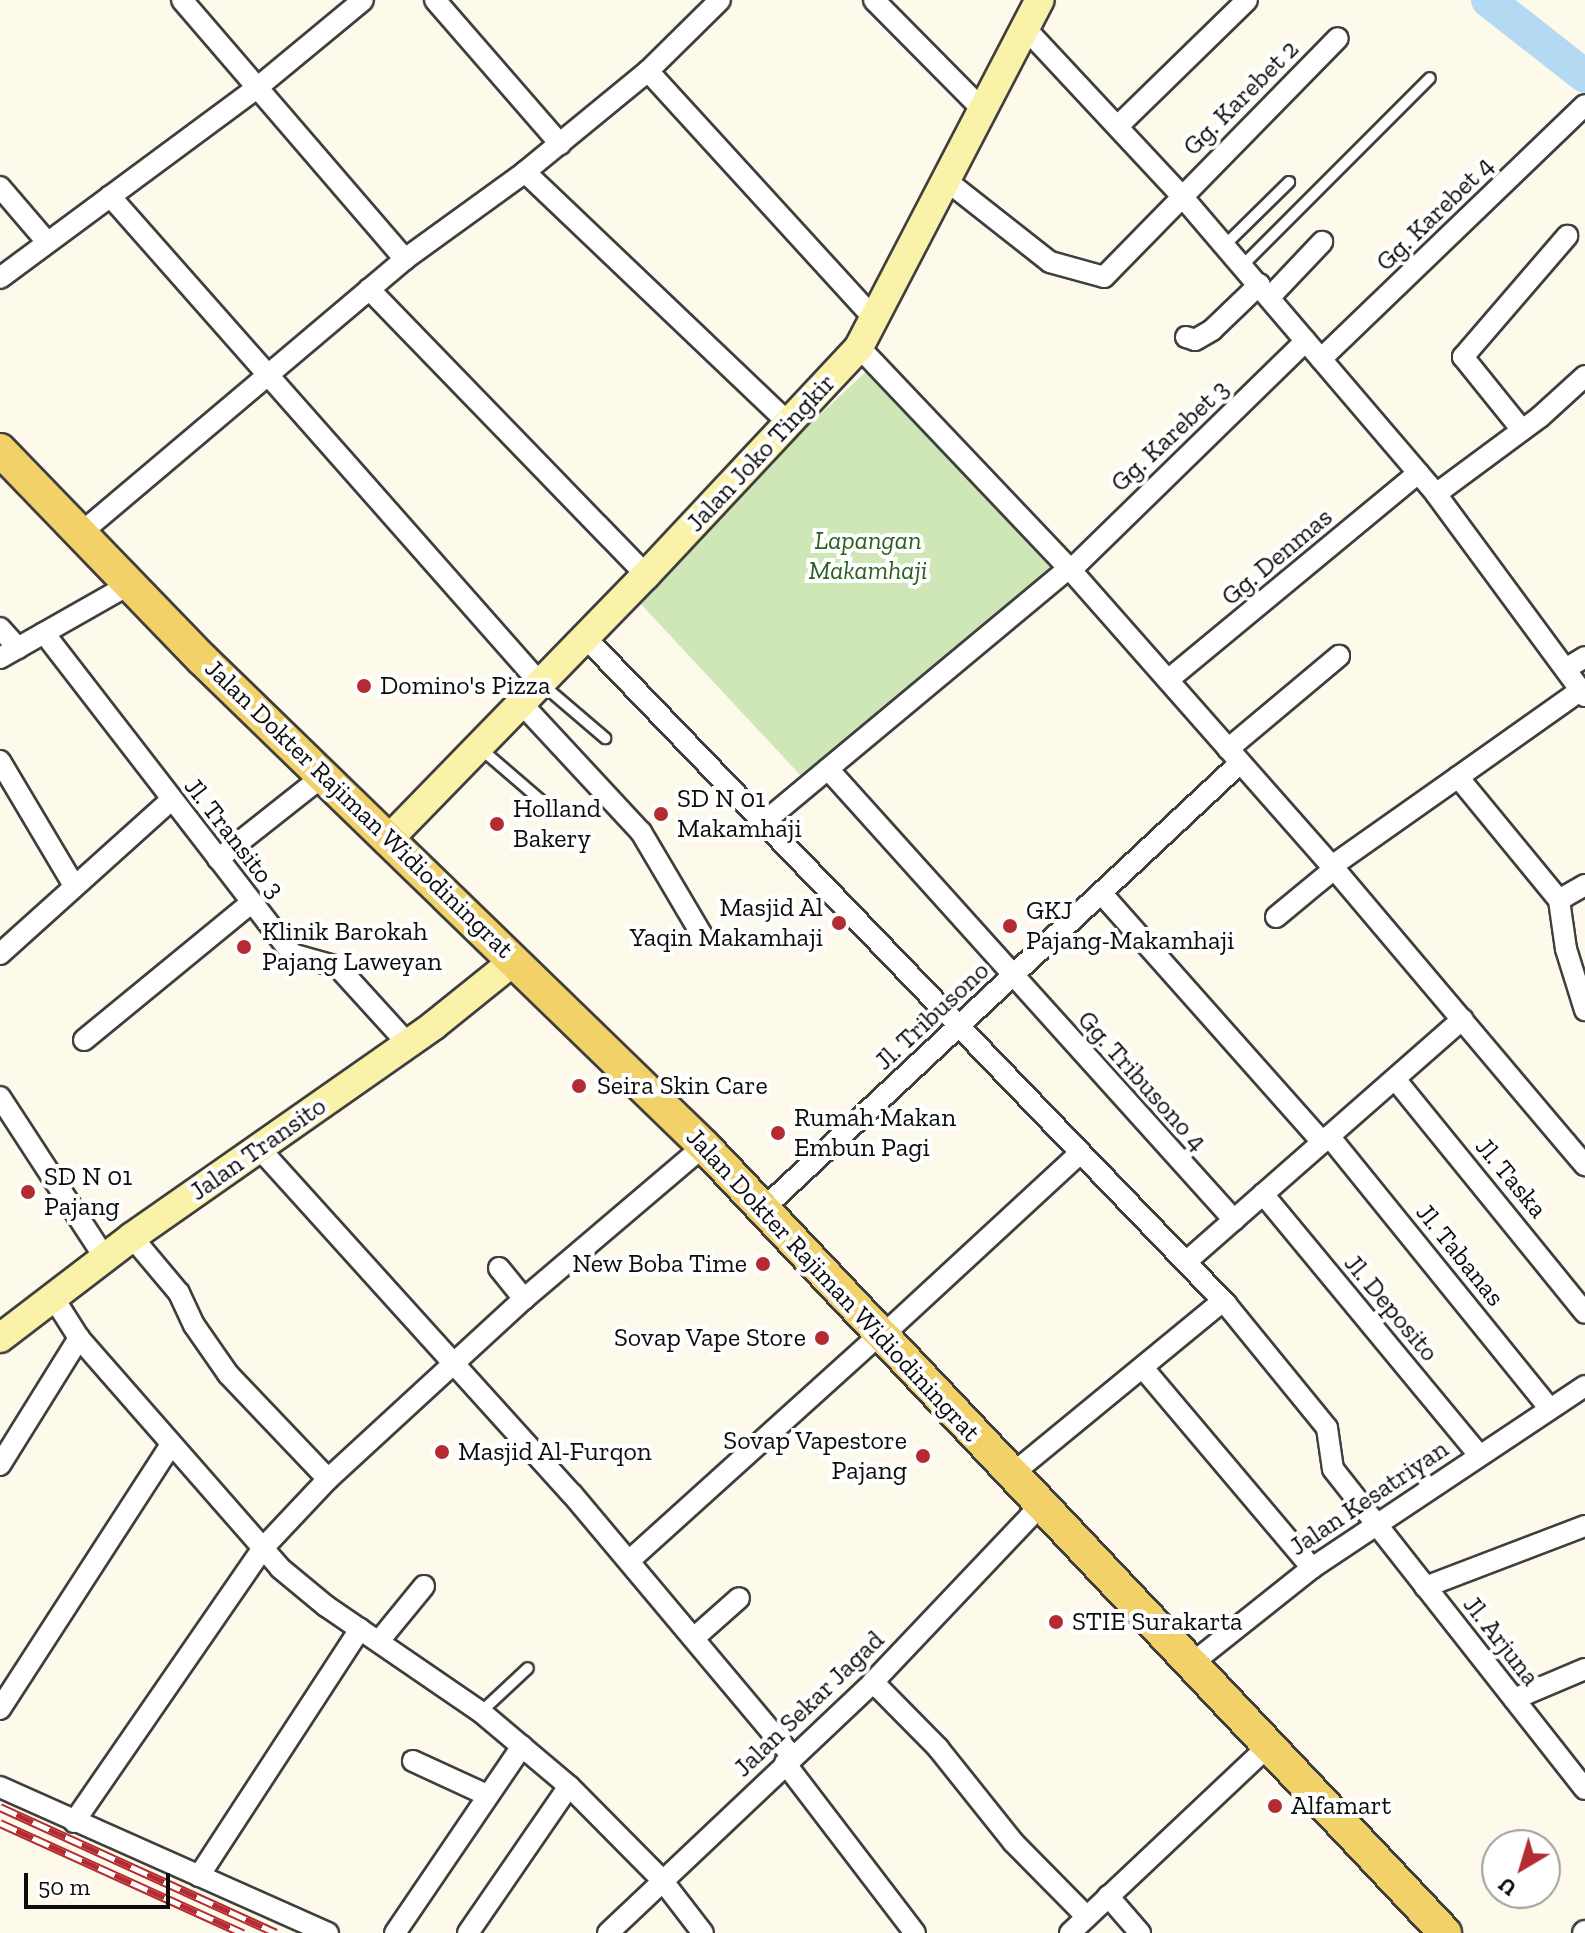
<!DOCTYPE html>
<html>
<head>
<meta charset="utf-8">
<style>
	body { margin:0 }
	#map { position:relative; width:1585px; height:1933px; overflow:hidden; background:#fefaeb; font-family:"Zilla Slab",serif }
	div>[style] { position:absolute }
	.green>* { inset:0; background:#cfe6b7; transform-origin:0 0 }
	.river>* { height:34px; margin:-17px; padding:0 17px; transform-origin:17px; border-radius:17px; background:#b3daf2 }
	.roads { filter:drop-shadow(2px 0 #3f3f3f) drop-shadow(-2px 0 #3f3f3f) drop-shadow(0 2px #3f3f3f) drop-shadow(0 -2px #3f3f3f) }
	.lane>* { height:10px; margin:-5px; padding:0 5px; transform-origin:5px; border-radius:5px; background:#fff }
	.street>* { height:20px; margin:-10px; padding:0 10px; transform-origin:10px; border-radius:10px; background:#fff }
	.secondary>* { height:28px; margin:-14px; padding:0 14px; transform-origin:14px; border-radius:14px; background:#fbf2aa }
	.primary>* { height:32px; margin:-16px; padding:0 16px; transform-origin:16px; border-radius:16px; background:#f1d168 }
	.rail>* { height:9px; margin-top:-4.5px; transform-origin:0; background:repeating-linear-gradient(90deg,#fff 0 18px,#b42c31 0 36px); box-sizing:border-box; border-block:2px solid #b42c31 }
	.dots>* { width:22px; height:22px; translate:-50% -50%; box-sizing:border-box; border:4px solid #fff; border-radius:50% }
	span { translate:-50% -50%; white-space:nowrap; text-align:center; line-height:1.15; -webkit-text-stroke:8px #fff; paint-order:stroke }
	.street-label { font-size:26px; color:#0c0c0c }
	.park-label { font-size:26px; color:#2d5f20; font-style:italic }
	.poi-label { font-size:26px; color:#0c0c0c }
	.left { translate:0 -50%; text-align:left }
	.right { translate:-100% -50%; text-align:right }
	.north { position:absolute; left:1481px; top:1829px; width:80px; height:80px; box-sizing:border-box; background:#fff; border:2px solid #9e9e9e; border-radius:50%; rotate:218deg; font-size:22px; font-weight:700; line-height:32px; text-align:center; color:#0c0c0c }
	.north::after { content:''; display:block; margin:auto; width:28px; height:36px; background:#b42c31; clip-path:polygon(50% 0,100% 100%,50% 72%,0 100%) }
	.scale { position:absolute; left:24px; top:1873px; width:146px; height:36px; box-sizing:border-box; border:4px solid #0c0c0c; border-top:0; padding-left:10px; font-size:24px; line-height:28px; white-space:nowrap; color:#0c0c0c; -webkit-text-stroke:6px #fff; paint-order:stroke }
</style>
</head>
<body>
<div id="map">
	<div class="green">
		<i style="left:871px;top:367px;width:275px;height:330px;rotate:47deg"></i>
	</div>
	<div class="river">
		<i style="left:1488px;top:0;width:123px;rotate:38.1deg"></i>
	</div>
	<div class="roads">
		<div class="lane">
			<i style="left:1225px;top:245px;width:90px;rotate:-44.5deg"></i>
			<i style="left:1243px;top:265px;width:264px;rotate:-45deg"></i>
			<i style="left:543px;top:685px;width:82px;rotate:40.5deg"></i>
			<i style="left:480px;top:748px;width:95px;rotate:40.7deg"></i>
			<i style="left:481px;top:1712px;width:64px;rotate:-43.1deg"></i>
		</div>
		<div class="street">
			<i style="left:182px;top:0;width:342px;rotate:49.3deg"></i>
			<i style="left:435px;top:0;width:191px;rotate:49deg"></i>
			<i style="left:874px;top:0;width:155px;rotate:45.3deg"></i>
			<i style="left:1026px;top:29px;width:227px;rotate:47deg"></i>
			<i style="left:1181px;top:195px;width:393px;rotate:49.5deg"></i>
			<i style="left:1436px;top:494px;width:251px;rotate:53.6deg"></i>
			<i style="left:648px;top:71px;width:338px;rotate:47.6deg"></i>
			<i style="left:1118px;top:126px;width:180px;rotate:-44.3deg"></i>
			<i style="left:525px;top:172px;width:366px;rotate:43.6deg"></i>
			<i style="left:947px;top:181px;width:131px;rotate:38.2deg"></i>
			<i style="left:1050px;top:262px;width:56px;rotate:15.5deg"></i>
			<i style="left:1104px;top:277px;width:334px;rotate:-45.6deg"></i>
			<i style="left:0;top:187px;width:72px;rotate:49.5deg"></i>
			<i style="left:110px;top:196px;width:650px;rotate:48.56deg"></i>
			<i style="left:0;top:278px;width:321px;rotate:-36.5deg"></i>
			<i style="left:258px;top:87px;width:136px;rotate:-39.6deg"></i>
			<i style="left:369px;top:289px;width:398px;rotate:45.9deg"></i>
			<i style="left:1270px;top:297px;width:76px;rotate:-46.6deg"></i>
			<i style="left:1186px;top:337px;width:9px;rotate:18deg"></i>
			<i style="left:1195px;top:340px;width:20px;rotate:-30deg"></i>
			<i style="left:1212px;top:330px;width:66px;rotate:-43.8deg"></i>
			<i style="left:859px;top:347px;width:305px;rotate:46.5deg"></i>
			<i style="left:1069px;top:568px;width:397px;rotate:48.6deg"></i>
			<i style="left:1332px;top:866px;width:392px;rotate:49.8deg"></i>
			<i style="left:1321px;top:359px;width:366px;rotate:-43.9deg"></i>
			<i style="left:1522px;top:430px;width:94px;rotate:-128.9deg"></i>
			<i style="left:1463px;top:357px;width:160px;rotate:-49.3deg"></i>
			<i style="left:1436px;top:494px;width:129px;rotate:-36.5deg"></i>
			<i style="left:1540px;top:417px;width:61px;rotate:-42.3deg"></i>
			<i style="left:81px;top:533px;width:424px;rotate:-40.2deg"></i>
			<i style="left:405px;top:259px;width:148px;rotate:-35.9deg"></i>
			<i style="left:525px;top:172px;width:159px;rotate:-39.4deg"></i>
			<i style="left:648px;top:71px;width:101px;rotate:-44.6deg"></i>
			<i style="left:1071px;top:570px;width:328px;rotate:-44.3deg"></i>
			<i style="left:0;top:628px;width:27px;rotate:48deg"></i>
			<i style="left:44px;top:633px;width:406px;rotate:52.3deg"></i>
			<i style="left:292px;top:954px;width:48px;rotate:15.8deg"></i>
			<i style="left:338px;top:967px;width:104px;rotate:47.7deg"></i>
			<i style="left:586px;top:638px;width:924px;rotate:46.14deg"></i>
			<i style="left:1226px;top:1304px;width:160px;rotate:50.8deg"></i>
			<i style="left:1327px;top:1428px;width:41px;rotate:81.7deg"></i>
			<i style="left:1333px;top:1469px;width:407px;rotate:51.8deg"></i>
			<i style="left:0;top:658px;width:150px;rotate:-29.6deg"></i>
			<i style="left:1567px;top:668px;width:21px;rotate:-31deg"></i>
			<i style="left:1168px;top:680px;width:325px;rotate:-39.6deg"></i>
			<i style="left:1581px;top:690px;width:151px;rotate:144.7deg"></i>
			<i style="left:1458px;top:777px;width:159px;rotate:50.6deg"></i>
			<i style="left:1559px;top:900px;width:49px;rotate:81.9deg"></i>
			<i style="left:1566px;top:949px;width:64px;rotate:72.7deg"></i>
			<i style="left:521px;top:703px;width:176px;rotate:47.1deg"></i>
			<i style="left:641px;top:832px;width:120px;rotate:59.4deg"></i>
			<i style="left:1228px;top:749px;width:145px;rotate:-40deg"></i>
			<i style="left:0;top:761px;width:143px;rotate:59.3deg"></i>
			<i style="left:828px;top:769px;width:607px;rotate:48.01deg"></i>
			<i style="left:763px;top:823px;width:398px;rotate:-39.8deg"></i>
			<i style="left:218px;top:859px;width:132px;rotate:-38.3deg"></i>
			<i style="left:1332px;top:866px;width:154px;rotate:-35.2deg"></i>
			<i style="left:1102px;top:894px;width:332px;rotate:48.4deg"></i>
			<i style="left:1559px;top:900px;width:30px;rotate:-30deg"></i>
			<i style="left:1276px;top:917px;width:75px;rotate:-39.6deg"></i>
			<i style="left:0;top:954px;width:230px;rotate:-42deg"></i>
			<i style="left:84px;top:1040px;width:216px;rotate:-39.4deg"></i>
			<i style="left:1395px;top:1079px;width:301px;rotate:50.9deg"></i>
			<i style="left:0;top:1097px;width:192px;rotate:56.9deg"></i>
			<i style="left:1329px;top:1136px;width:350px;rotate:51deg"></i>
			<i style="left:259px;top:1148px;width:467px;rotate:47.9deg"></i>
			<i style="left:572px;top:1494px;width:342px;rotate:50deg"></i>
			<i style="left:1263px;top:1194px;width:339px;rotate:50.4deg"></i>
			<i style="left:763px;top:1209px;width:653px;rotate:-43.08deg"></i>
			<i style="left:132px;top:1237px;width:73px;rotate:50deg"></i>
			<i style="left:179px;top:1293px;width:35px;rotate:65deg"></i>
			<i style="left:194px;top:1325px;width:60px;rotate:55.2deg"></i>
			<i style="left:228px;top:1374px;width:145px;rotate:46.4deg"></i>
			<i style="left:1186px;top:1262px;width:368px;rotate:-41.3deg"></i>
			<i style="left:499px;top:1268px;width:40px;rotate:51deg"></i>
			<i style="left:53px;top:1297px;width:49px;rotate:57.6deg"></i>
			<i style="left:79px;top:1338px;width:305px;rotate:48.8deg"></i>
			<i style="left:280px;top:1568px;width:60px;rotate:39.6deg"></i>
			<i style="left:326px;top:1606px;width:188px;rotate:34.4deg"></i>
			<i style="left:481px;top:1712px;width:115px;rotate:40.1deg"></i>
			<i style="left:569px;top:1786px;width:132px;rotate:45.3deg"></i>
			<i style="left:662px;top:1880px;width:67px;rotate:52.3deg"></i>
			<i style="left:883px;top:1335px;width:268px;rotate:-42.7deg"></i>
			<i style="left:1143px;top:1368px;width:262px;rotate:49.8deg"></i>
			<i style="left:0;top:1465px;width:150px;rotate:-58.1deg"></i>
			<i style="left:1011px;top:1475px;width:274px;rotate:-39.4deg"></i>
			<i style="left:629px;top:1561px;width:340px;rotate:-42.1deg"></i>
			<i style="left:1425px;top:1587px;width:171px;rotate:-20.9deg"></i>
			<i style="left:694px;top:1638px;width:60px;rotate:-41.6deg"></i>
			<i style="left:379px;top:1641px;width:71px;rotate:-50.7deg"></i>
			<i style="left:1190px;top:1665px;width:156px;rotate:-38.5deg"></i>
			<i style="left:1312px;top:1568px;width:328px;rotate:-33.7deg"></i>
			<i style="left:873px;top:1682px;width:93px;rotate:45.4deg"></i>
			<i style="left:938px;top:1748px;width:120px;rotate:51.4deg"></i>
			<i style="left:1013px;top:1842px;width:105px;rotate:45.4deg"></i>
			<i style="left:1514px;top:1699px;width:77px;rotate:-22.9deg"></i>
			<i style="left:0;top:1709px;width:315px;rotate:-57.1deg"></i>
			<i style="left:413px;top:1761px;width:81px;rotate:24.7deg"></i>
			<i style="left:785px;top:1763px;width:214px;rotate:52.6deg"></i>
			<i style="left:0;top:1787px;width:359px;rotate:24deg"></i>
			<i style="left:74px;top:1822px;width:331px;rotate:-55.4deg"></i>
			<i style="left:262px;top:1549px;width:96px;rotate:-46.7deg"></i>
			<i style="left:328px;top:1479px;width:266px;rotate:-42.6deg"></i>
			<i style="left:524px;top:1299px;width:236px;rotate:-40.4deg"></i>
			<i style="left:199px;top:1876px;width:295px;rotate:-56.9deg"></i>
			<i style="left:1108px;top:1896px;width:49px;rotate:49.1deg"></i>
			<i style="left:395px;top:1933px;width:226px;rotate:-55.8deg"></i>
			<i style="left:468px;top:1933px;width:178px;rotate:-55.5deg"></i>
			<i style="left:608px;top:1933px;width:365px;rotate:-43.4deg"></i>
			<i style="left:873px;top:1682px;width:243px;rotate:-46.5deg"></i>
			<i style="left:1070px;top:1933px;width:270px;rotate:-43.3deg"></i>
			<i style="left:1583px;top:1933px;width:3px;rotate:-45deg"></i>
		</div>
		<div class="secondary">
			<i style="left:389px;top:839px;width:368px;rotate:-45.8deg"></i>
			<i style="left:646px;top:575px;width:312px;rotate:-46.9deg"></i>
			<i style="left:859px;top:347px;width:391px;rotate:-62.5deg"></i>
			<i style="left:0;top:1338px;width:166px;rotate:-37.4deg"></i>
			<i style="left:132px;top:1237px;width:368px;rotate:-35deg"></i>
			<i style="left:433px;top:1026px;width:105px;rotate:-38.8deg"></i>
		</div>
		<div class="primary">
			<i style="left:0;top:450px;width:291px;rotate:46deg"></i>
			<i style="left:202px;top:659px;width:699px;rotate:44.13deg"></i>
			<i style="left:704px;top:1146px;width:1081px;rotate:46.72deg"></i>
		</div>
	</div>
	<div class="rail">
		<i style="left:0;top:1807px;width:303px;rotate:24.5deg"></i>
		<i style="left:0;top:1823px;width:267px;rotate:24.4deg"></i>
	</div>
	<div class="dots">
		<i style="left:364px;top:686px;background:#b42c31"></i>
		<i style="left:661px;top:814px;background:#b42c31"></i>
		<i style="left:497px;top:824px;background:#b42c31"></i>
		<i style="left:839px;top:923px;background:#b42c31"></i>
		<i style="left:1010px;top:926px;background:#b42c31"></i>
		<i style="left:244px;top:947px;background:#b42c31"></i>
		<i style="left:579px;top:1086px;background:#b42c31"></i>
		<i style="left:778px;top:1133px;background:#b42c31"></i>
		<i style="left:28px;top:1192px;background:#b42c31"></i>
		<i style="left:763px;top:1264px;background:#b42c31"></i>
		<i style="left:822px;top:1338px;background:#b42c31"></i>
		<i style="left:442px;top:1452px;background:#b42c31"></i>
		<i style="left:923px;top:1456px;background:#b42c31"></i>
		<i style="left:1056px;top:1622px;background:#b42c31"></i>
		<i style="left:1275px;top:1806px;background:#b42c31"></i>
	</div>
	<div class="street-label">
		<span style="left:1241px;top:98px;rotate:-45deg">Gg. Karebet 2</span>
		<span style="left:1435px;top:214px;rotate:-44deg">Gg. Karebet 4</span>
		<span style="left:1170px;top:436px;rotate:-43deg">Gg. Karebet 3</span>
		<span style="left:761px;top:453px;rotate:-47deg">Jalan Joko Tingkir</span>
		<span style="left:1277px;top:557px;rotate:-40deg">Gg. Denmas</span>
		<span style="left:359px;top:809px;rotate:44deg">Jalan Dokter Rajiman Widiodiningrat</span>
		<span style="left:234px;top:838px;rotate:52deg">Jl. Transito 3</span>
		<span style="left:932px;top:1016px;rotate:-43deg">Jl. Tribusono</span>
		<span style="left:1142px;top:1081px;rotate:48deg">Gg. Tribusono 4</span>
		<span style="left:258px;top:1149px;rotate:-35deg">Jalan Transito</span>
		<span style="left:1511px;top:1178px;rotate:50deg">Jl. Taska</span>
		<span style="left:1460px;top:1255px;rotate:51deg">Jl. Tabanas</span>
		<span style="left:833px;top:1285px;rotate:47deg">Jalan Dokter Rajiman Widiodiningrat</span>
		<span style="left:1391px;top:1308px;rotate:50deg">Jl. Deposito</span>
		<span style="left:1369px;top:1498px;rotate:-34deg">Jalan Kesatriyan</span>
		<span style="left:1501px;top:1641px;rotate:52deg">Jl. Arjuna</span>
		<span style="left:809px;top:1704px;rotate:-44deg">Jalan Sekar Jagad</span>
	</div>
	<div class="park-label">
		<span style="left:868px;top:556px">Lapangan<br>Makamhaji</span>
	</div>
	<div class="poi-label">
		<span class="left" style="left:380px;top:686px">Domino's Pizza</span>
		<span class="left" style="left:677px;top:814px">SD N 01<br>Makamhaji</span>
		<span class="left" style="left:513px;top:824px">Holland<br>Bakery</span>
		<span class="right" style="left:823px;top:923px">Masjid Al<br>Yaqin Makamhaji</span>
		<span class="left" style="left:1026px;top:926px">GKJ<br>Pajang-Makamhaji</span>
		<span class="left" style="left:262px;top:947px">Klinik Barokah<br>Pajang Laweyan</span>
		<span class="left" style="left:597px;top:1086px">Seira Skin Care</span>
		<span class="left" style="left:794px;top:1133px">Rumah Makan<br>Embun Pagi</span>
		<span class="left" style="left:44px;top:1192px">SD N 01<br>Pajang</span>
		<span class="right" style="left:747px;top:1264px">New Boba Time</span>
		<span class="right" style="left:806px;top:1338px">Sovap Vape Store</span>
		<span class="right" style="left:907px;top:1456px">Sovap Vapestore<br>Pajang</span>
		<span class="left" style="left:458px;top:1452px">Masjid Al-Furqon</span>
		<span class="left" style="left:1072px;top:1622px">STIE Surakarta</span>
		<span class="left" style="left:1291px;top:1806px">Alfamart</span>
	</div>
	<div class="north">U</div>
	<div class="scale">50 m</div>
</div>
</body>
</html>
